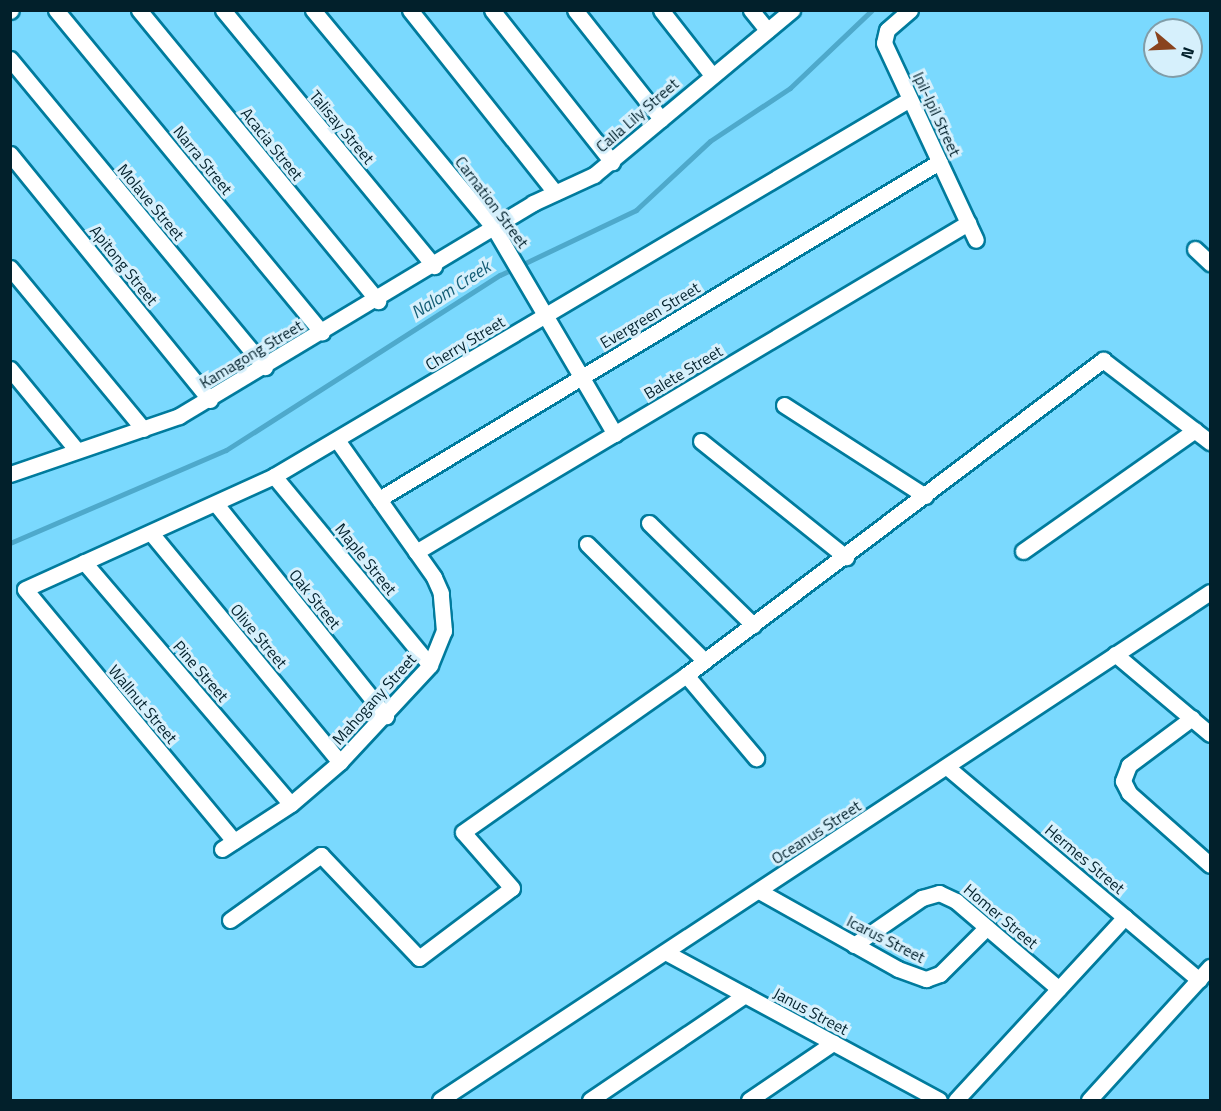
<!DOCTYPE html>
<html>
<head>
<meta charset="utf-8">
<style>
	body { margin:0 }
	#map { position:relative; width:1221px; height:1111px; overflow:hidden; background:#7ad9fe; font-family:"Titillium Web",sans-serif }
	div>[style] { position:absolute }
	.stream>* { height:5px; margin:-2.5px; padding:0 2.5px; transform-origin:2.5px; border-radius:2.5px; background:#4ea9cb }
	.roads { filter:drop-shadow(2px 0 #007b9d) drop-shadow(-2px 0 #007b9d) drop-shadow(0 2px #007b9d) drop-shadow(0 -2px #007b9d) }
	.minor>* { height:15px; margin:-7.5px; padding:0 7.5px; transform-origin:7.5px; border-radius:7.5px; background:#fff }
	span { translate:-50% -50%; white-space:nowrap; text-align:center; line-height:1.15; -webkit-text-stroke:6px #d6f0fc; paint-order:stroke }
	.street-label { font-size:16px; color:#02202b }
	.water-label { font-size:18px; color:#155e76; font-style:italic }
	.frame { position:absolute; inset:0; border:12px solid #02202b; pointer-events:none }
	.north { position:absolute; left:1143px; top:18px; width:60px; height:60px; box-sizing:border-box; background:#d6f0fc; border:2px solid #819da8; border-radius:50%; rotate:109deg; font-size:16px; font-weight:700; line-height:24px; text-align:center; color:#02202b }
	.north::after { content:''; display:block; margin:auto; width:21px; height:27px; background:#89431e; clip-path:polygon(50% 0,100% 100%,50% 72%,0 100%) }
</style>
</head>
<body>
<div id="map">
	<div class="stream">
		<i style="left:10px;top:543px;width:235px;rotate:-23.3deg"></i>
		<i style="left:226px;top:450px;width:325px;rotate:-32.6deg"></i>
		<i style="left:500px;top:275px;width:151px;rotate:-25.5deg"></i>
		<i style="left:636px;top:210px;width:101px;rotate:-43deg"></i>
		<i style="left:710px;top:141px;width:96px;rotate:-33.5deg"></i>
		<i style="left:790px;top:88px;width:113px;rotate:-43.6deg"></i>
	</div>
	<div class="roads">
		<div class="minor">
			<i style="left:56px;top:10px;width:418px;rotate:50.5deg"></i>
			<i style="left:139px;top:10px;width:377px;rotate:50.6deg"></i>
			<i style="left:223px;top:10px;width:332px;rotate:50.5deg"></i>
			<i style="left:313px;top:10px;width:283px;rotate:50.3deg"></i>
			<i style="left:494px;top:228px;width:239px;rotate:59.6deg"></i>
			<i style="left:410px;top:10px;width:233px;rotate:51.5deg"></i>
			<i style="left:492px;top:10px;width:194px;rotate:51.7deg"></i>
			<i style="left:575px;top:10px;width:139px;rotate:51.7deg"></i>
			<i style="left:661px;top:10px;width:83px;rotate:51.9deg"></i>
			<i style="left:751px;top:10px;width:26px;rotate:51deg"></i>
			<i style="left:910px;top:10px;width:30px;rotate:139deg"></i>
			<i style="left:887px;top:30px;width:13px;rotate:103deg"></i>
			<i style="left:884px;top:43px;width:217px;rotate:65deg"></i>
			<i style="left:10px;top:11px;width:1px;rotate:-45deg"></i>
			<i style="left:10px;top:59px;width:400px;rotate:50.4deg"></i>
			<i style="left:10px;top:154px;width:317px;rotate:50.9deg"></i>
			<i style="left:1195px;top:249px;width:21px;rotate:43deg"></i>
			<i style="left:10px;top:268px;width:209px;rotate:50.4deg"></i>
			<i style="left:10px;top:369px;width:102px;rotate:50.6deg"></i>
			<i style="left:784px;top:405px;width:168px;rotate:32.8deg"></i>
			<i style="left:701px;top:441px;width:186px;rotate:38.7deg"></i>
			<i style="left:10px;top:474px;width:179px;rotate:-18.9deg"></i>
			<i style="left:179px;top:416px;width:413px;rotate:-31deg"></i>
			<i style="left:533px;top:203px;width:67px;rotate:-24.7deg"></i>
			<i style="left:594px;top:175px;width:258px;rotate:-39.8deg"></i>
			<i style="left:274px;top:476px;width:245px;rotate:50.5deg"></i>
			<i style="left:379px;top:499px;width:654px;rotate:-31.04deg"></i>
			<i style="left:216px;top:504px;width:272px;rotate:51.3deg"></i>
			<i style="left:649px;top:523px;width:146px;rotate:44.4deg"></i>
			<i style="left:151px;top:533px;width:297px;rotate:50.5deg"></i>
			<i style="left:587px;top:544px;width:166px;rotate:44.8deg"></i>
			<i style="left:1023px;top:551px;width:210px;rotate:-35.1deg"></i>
			<i style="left:416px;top:552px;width:643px;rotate:-30.8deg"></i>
			<i style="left:84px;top:562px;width:318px;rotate:49.5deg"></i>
			<i style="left:1115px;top:654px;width:124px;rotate:40.1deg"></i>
			<i style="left:686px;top:675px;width:109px;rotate:49.9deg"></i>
			<i style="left:1192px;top:718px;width:79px;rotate:143.3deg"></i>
			<i style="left:1129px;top:765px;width:17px;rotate:111deg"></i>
			<i style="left:1123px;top:781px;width:13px;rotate:63deg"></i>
			<i style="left:1129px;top:793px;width:108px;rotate:41.6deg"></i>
			<i style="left:947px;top:767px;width:330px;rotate:40.2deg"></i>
			<i style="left:234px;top:841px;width:327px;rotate:-129.7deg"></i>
			<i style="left:25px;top:589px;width:273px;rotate:-24.4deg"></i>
			<i style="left:274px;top:476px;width:739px;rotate:-30.66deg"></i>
			<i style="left:222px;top:849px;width:82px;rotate:-33.1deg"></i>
			<i style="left:291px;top:804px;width:65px;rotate:-40.6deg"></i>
			<i style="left:340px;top:762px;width:132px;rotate:-47.1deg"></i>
			<i style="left:430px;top:665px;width:37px;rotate:-68deg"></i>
			<i style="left:444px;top:631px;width:38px;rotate:-95deg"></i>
			<i style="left:441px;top:593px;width:17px;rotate:-114deg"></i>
			<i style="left:434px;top:577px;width:168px;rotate:-125.3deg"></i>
			<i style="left:759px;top:891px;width:159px;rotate:29.3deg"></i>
			<i style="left:898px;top:969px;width:30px;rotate:20deg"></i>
			<i style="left:926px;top:979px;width:15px;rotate:-20deg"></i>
			<i style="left:940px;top:974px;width:66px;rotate:-45deg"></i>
			<i style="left:230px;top:920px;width:112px;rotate:-35.5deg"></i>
			<i style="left:321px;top:855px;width:142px;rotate:46.4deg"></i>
			<i style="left:419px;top:958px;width:116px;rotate:-37deg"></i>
			<i style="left:512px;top:888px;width:74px;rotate:-131.2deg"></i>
			<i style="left:463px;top:832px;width:273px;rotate:-35.1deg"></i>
			<i style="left:686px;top:675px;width:523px;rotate:-37.07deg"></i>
			<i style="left:1103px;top:360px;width:135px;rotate:37.5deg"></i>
			<i style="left:854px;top:945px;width:83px;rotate:-34.7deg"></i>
			<i style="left:922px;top:898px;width:18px;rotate:-16deg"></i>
			<i style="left:939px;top:893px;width:19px;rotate:25deg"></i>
			<i style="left:956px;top:901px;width:135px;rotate:40.5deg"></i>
			<i style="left:667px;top:953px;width:309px;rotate:28.4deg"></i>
			<i style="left:440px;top:1100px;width:922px;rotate:-33.41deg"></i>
			<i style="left:590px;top:1100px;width:187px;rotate:-34.1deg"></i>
			<i style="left:749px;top:1100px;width:102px;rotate:-34.2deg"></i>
			<i style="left:956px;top:1100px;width:249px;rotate:-47.3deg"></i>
			<i style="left:1089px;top:1100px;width:180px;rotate:-47.7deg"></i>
		</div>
	</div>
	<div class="street-label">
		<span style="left:937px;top:114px;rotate:65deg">Ipil-Ipil Street</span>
		<span style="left:637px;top:115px;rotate:-41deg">Calla Lily Street</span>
		<span style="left:342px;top:127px;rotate:50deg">Talisay Street</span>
		<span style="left:272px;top:144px;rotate:51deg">Acacia Street</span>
		<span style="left:203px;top:160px;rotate:51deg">Narra Street</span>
		<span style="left:151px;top:202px;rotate:50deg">Molave Street</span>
		<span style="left:492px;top:202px;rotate:53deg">Carnation Street</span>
		<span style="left:124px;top:265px;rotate:51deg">Apitong Street</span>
		<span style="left:650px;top:315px;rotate:-31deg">Evergreen Street</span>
		<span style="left:465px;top:343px;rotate:-31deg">Cherry Street</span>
		<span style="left:251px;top:354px;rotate:-31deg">Kamagong Street</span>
		<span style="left:683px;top:372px;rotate:-31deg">Balete Street</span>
		<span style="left:366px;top:559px;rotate:51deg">Maple Street</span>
		<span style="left:315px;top:599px;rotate:51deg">Oak Street</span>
		<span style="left:259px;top:636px;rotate:50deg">Olive Street</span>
		<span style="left:201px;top:671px;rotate:49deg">Pine Street</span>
		<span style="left:374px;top:699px;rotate:-48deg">Mahogany Street</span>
		<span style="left:143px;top:704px;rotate:50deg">Wallnut Street</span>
		<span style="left:816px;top:832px;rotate:-33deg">Oceanus Street</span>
		<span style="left:1085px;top:859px;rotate:40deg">Hermes Street</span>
		<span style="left:1001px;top:916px;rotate:40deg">Homer Street</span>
		<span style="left:886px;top:939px;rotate:27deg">Icarus Street</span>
		<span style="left:811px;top:1011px;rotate:28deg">Janus Street</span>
	</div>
	<div class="water-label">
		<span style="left:451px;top:290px;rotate:-33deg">Nalom Creek</span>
	</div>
	<div class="frame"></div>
	<div class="north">N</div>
</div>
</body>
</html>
